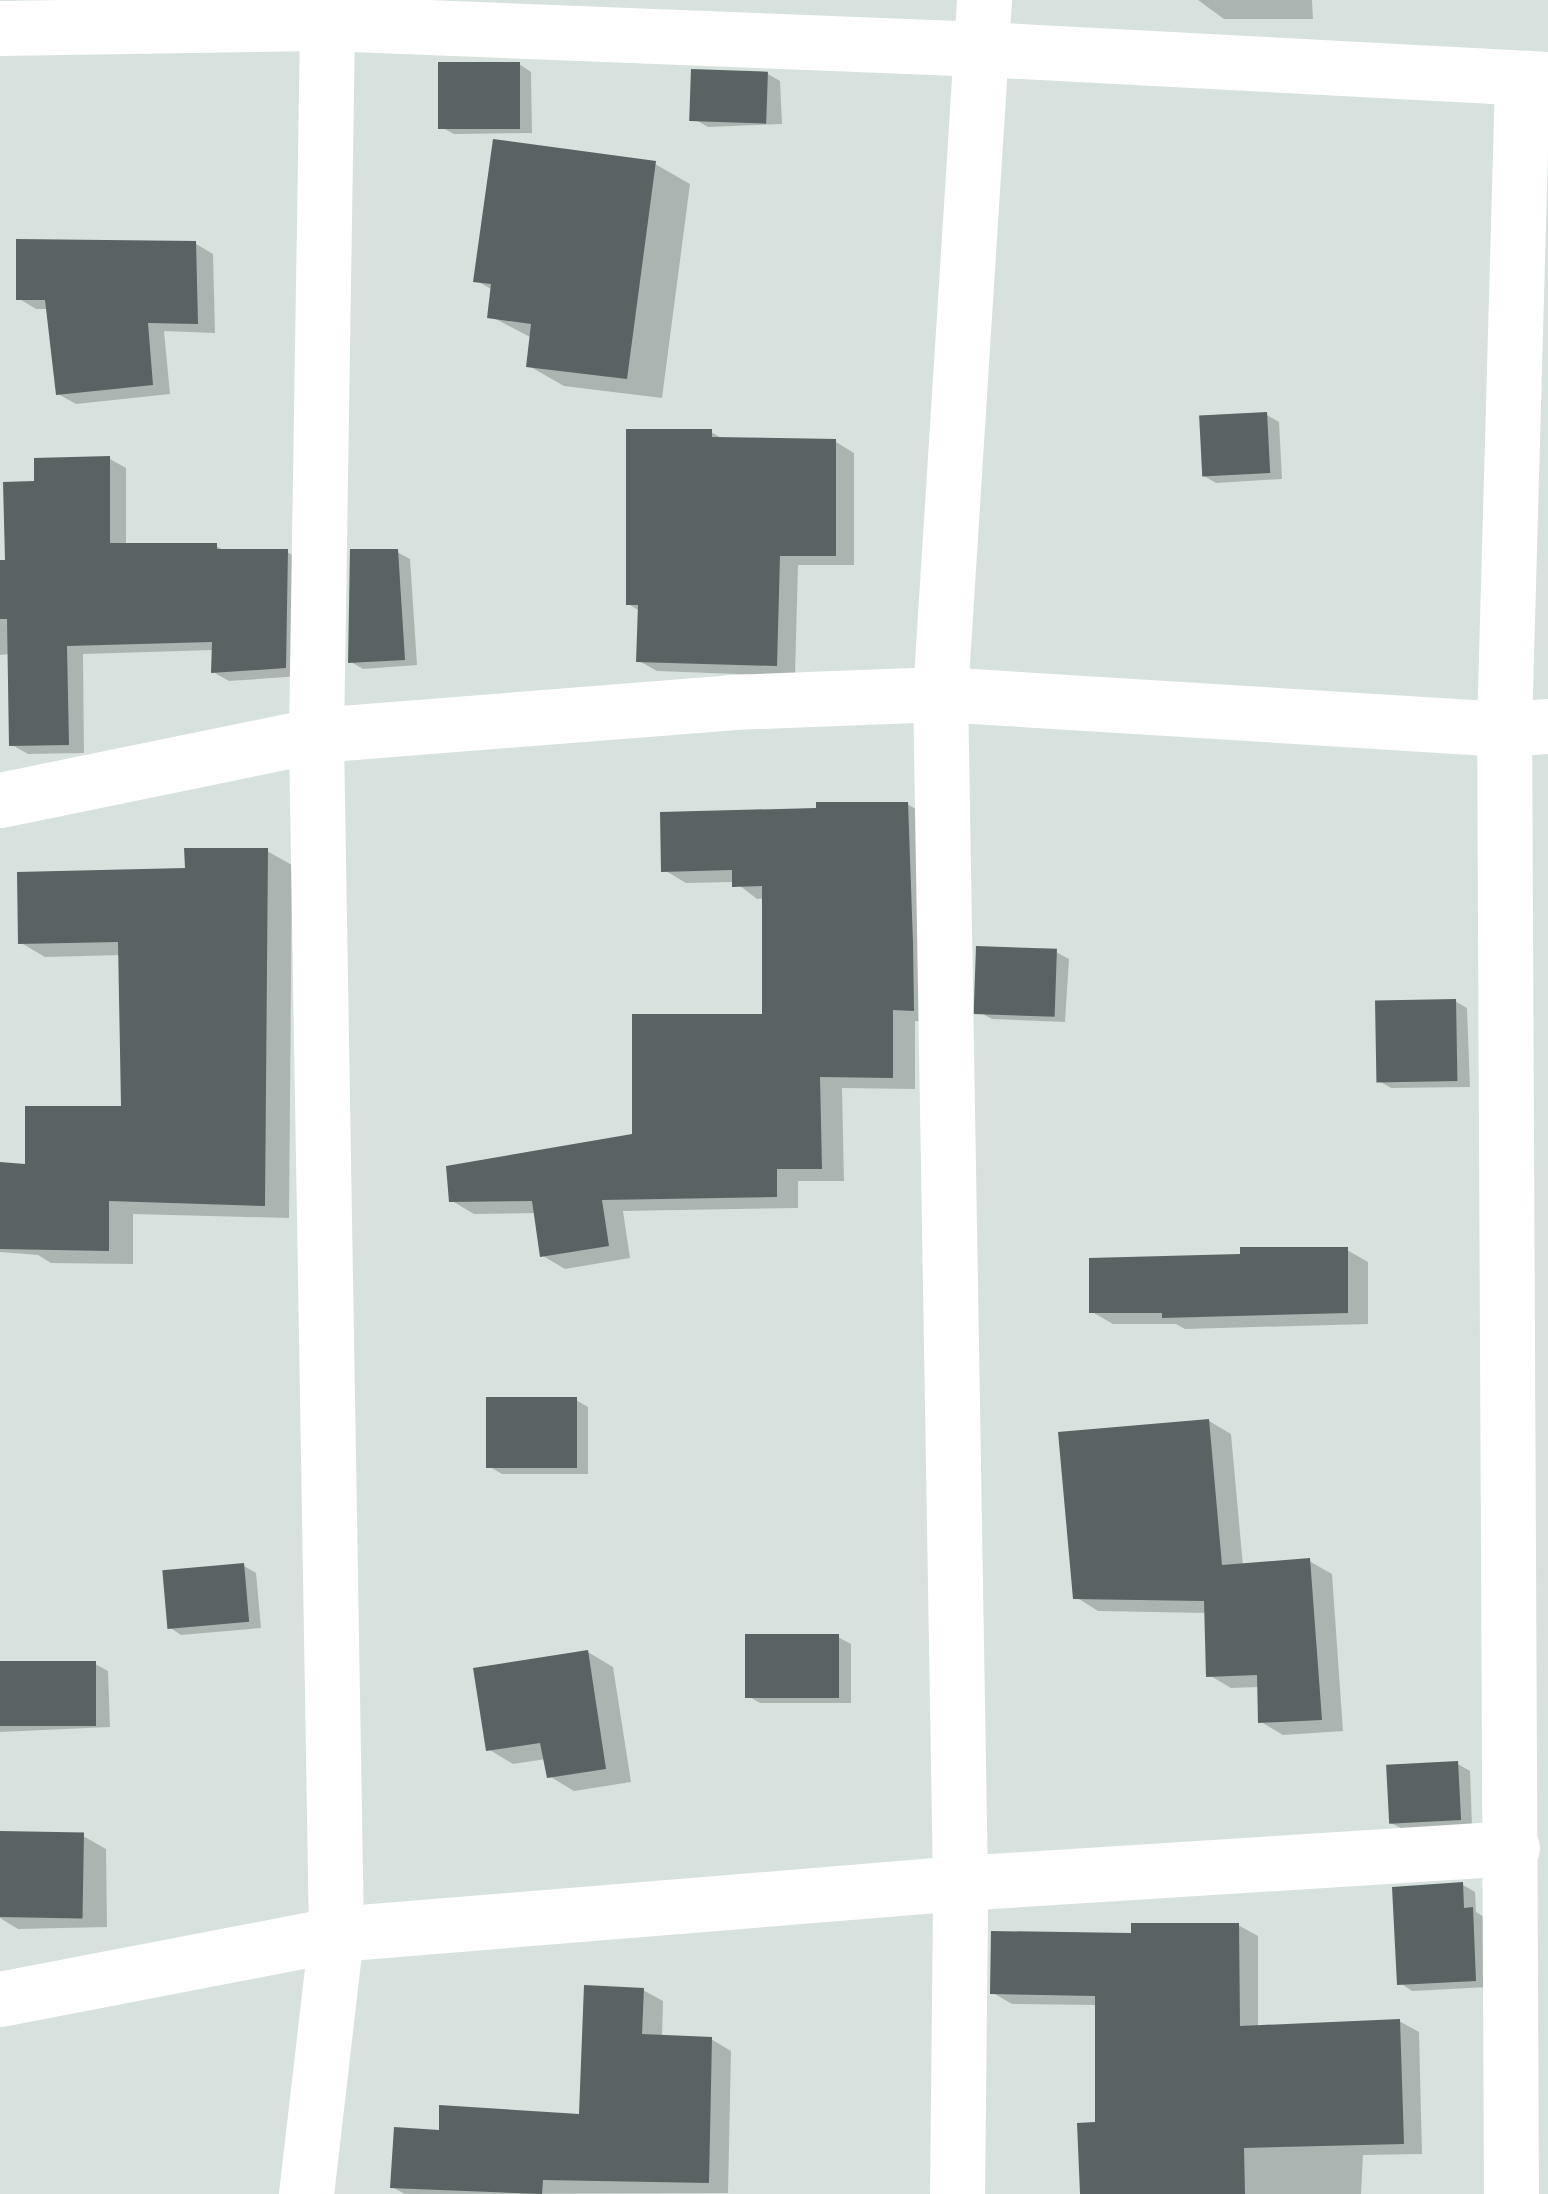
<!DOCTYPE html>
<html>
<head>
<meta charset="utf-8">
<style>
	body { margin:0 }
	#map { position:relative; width:1548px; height:2194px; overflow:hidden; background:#d7e2de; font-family:"Golos Text",sans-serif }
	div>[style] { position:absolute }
	.shadow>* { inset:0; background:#0003 }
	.building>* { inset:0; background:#596363; transform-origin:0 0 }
	.minor>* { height:55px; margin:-27.5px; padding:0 27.5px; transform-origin:27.5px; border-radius:27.5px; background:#fff }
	span { translate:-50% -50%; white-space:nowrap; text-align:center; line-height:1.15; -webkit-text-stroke:10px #e5efeb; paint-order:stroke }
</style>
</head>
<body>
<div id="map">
	<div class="shadow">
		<i style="clip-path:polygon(1198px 0,1312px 0,1313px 19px,1224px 19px)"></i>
		<i style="clip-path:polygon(519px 64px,531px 72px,532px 133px,454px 134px,441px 127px)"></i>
		<i style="clip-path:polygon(768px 74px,780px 81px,782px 124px,708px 127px,696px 120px)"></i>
		<i style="clip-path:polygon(655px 164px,690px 184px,662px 398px,564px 386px,529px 366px,532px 338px,490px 316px,493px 290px,475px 280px)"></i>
		<i style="clip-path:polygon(196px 244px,213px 254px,215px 333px,164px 331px,170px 394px,76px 404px,58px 394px,49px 309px,36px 309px,18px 298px)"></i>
		<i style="clip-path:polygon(1267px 415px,1279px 422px,1282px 479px,1216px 483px,1204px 476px)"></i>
		<i style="clip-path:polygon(711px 432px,725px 440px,836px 442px,854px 453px,854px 565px,798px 565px,795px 676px,657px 671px,639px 661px,640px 611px,628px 604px)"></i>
		<i style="clip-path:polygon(110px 459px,126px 468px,126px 546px,216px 546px,227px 552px,287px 552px,303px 561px,301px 676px,229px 681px,213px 672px,214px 650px,83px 654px,84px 753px,28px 754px,12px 745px,10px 654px,0 655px,0 562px,7px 562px,37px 483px)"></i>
		<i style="clip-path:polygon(397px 552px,410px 559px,417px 665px,363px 669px,351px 662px)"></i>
		<i style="clip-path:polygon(907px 804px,930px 817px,936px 1022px,915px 1021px,915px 1089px,842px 1088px,844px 1181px,798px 1181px,798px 1208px,623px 1211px,630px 1258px,565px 1269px,543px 1256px,536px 1213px,474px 1214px,452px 1201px,635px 1136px,765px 1017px,765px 898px,757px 899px,735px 882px,686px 883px,664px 870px)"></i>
		<i style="clip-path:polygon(267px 851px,292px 865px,289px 1218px,133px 1214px,133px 1264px,51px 1263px,38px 1255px,0 1252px,0 1164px,27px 1167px,123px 1109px,121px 955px,45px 957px,21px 943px,187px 870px)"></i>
		<i style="clip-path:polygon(1056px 952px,1069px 959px,1065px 1022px,992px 1019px,979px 1012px)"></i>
		<i style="clip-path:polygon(1455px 1001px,1467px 1008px,1470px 1087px,1391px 1088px,1379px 1081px)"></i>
		<i style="clip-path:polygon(1347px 1250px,1368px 1262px,1368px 1324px,1185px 1329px,1176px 1324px,1113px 1324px,1092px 1312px)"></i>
		<i style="clip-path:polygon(576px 1400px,588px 1407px,588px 1474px,502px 1474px,490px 1467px)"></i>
		<i style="clip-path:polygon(1209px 1421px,1231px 1434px,1243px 1566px,1309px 1561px,1332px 1574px,1343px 1731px,1283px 1735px,1261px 1722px,1260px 1687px,1231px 1688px,1209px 1675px,1207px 1613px,1098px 1611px,1076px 1597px)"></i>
		<i style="clip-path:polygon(244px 1566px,256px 1573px,261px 1628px,181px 1635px,169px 1627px)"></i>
		<i style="clip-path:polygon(838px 1637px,851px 1644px,851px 1703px,760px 1703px,748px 1696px)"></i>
		<i style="clip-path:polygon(588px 1652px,613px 1667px,631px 1782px,574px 1791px,549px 1776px,546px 1759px,513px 1764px,488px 1749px)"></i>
		<i style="clip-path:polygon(0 1664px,95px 1664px,108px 1671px,110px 1727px,0 1732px)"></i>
		<i style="clip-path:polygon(1458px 1764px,1470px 1771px,1472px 1826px,1404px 1830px,1391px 1823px)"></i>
		<i style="clip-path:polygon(0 1833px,83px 1836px,106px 1849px,107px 1927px,18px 1929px,0 1918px)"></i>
		<i style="clip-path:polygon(1463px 1885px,1475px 1892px,1476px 1912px,1484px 1917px,1488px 1987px,1412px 1991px,1400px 1983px)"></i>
		<i style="clip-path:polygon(1238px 1925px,1258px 1936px,1258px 2027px,1399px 2021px,1419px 2032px,1422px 2154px,1363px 2155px,1361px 2194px,1082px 2194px,1097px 2125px,1097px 2005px,1012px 2004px,993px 1993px,1134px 1936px)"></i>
		<i style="clip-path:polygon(643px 1990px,663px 2001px,662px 2037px,711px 2039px,731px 2051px,728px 2193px,405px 2194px,392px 2187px,442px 2133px,581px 2117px)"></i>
	</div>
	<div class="building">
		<i style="left:438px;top:62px;width:82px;height:67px"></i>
		<i style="left:691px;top:69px;width:77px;height:52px;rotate:2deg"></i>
		<i style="clip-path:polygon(493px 139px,656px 161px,627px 379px,526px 367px,531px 324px,487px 318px,491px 284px,473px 282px)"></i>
		<i style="clip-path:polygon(16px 239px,196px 241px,198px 324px,148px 323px,153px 385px,56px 395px,45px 300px,16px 300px)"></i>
		<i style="left:1267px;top:412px;width:61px;height:68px;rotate:87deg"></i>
		<i style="clip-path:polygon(626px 429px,712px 429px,712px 437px,836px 439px,836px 556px,780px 556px,777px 666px,636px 662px,638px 605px,626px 605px)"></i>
		<i style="clip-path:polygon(110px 456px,110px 543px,217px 543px,217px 549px,288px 549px,286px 668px,211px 673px,212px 642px,67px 646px,69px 745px,9px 746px,7px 619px,0 619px,0 560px,5px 560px,3px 482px,34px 481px,34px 458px)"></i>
		<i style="clip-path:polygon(350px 549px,398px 549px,405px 660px,348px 663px)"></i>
		<i style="clip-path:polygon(816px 802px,908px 802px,913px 943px,914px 1011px,893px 1010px,893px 1078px,820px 1077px,822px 1169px,777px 1169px,777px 1197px,602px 1200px,609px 1246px,540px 1257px,532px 1201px,449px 1202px,446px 1166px,632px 1134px,632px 1014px,762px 1014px,762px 886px,732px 887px,732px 870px,661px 872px,660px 812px,816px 808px)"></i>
		<i style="clip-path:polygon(184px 848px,268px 848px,265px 1206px,109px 1201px,109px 1251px,0 1249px,0 1162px,25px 1164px,25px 1106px,121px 1106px,118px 942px,18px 944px,17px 872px,185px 868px)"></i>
		<i style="left:976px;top:946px;width:81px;height:68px;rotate:2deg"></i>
		<i style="left:1456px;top:999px;width:82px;height:81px;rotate:89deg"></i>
		<i style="clip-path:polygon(1240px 1247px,1348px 1247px,1348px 1313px,1162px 1318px,1162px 1313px,1089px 1313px,1089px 1258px,1240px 1254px)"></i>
		<i style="left:577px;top:1397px;width:71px;height:91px;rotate:90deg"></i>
		<i style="clip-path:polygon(1209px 1419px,1222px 1565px,1310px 1558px,1322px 1720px,1258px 1723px,1257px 1675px,1206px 1677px,1204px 1601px,1073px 1599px,1058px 1432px)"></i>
		<i style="left:244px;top:1563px;width:59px;height:82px;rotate:85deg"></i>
		<i style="left:745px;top:1634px;width:94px;height:64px"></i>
		<i style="clip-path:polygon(588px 1650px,606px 1769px,547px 1778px,540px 1743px,486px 1751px,473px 1668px)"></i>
		<i style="left:0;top:1661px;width:96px;height:65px"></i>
		<i style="left:1458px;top:1761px;width:59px;height:72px;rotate:87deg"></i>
		<i style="left:0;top:1831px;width:84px;height:86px;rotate:1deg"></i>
		<i style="clip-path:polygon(1463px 1882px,1464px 1908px,1473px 1907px,1476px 1981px,1397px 1985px,1392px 1887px)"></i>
		<i style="clip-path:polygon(1131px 1923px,1239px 1923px,1240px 2026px,1400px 2019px,1404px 2144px,1244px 2148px,1245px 2194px,1080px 2194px,1077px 2123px,1095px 2122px,1095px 1996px,990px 1994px,991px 1931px,1131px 1933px)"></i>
		<i style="clip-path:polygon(584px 1985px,644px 1988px,642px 2034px,712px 2037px,709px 2183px,543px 2180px,542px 2194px,390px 2188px,394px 2127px,439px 2130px,439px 2105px,579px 2114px)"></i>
	</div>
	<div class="minor">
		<i style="left:0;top:28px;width:327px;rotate:-0.9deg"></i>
		<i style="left:327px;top:23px;width:656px;rotate:2.27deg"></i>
		<i style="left:982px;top:49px;width:567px;rotate:3.03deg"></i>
		<i style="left:0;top:800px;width:323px;rotate:-11.6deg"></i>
		<i style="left:316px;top:735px;width:417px;rotate:-4.5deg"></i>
		<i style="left:732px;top:702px;width:208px;rotate:-2.2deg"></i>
		<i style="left:940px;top:694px;width:565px;rotate:3.55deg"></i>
		<i style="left:1504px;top:729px;width:44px;rotate:-3.9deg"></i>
		<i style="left:0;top:1999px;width:342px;rotate:-10.9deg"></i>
		<i style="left:336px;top:1934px;width:626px;rotate:-4.67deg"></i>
		<i style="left:960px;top:1883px;width:553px;rotate:-3.63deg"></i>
		<i style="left:306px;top:2194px;width:262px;rotate:-83.4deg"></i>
		<i style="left:336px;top:1934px;width:1199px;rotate:-90.96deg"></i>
		<i style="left:316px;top:735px;width:712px;rotate:-89.11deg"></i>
		<i style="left:957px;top:2194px;width:311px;rotate:-89.4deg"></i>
		<i style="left:960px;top:1883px;width:1189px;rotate:-90.96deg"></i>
		<i style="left:940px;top:694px;width:695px;rotate:-86.37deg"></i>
		<i style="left:1511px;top:2194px;width:1465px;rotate:-90.27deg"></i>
		<i style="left:1504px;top:729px;width:648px;rotate:-88.41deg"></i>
	</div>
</div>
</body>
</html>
